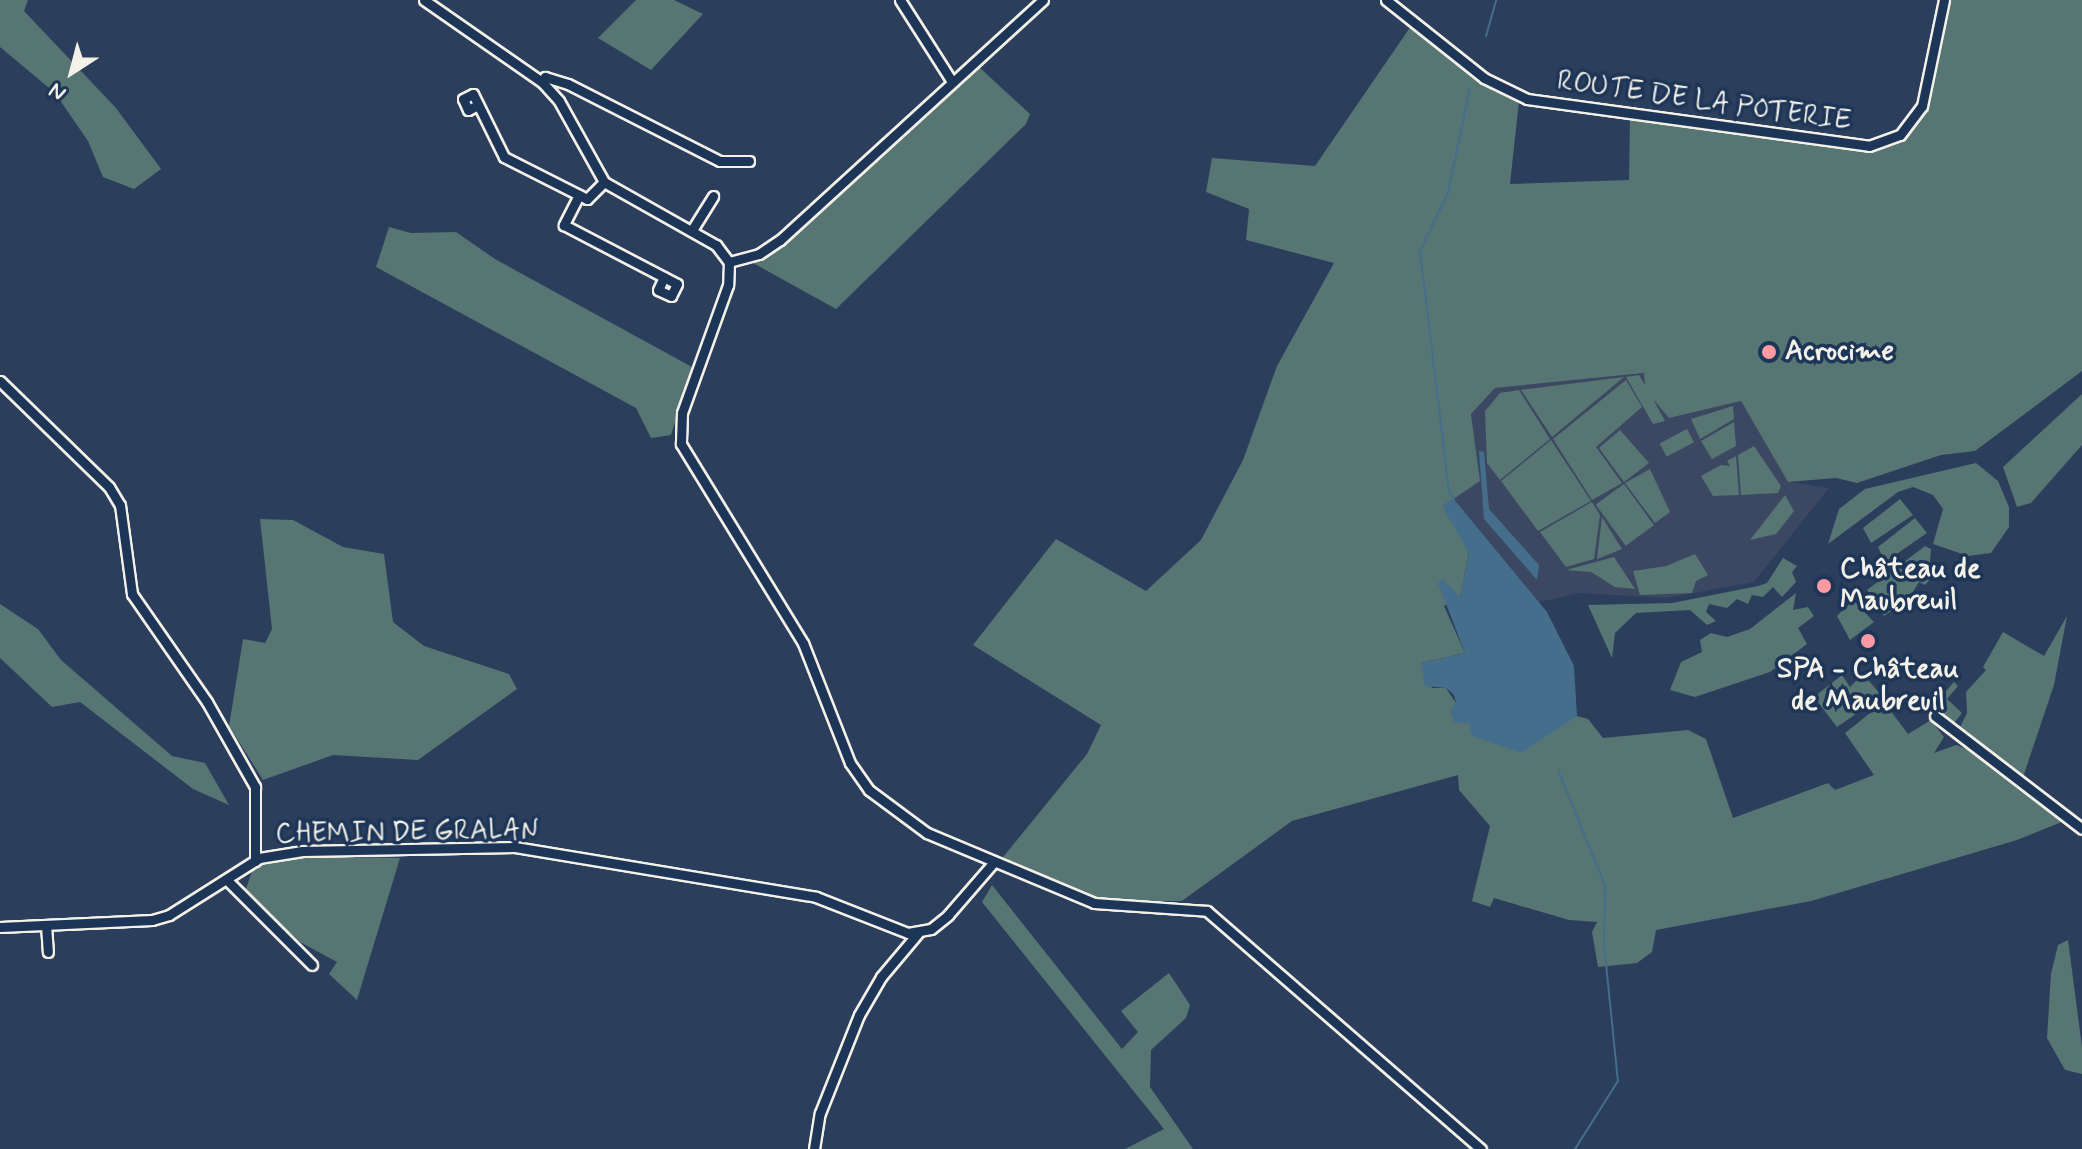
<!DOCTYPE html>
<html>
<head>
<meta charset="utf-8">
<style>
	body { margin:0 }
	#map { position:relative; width:2082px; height:1149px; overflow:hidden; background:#2b3e5c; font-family:Mynerve,sans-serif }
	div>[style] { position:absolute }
	.built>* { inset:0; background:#3c4862 }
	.green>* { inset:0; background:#577573; transform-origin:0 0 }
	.water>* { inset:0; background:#446e8b }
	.stream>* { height:2px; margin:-1px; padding:0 1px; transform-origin:1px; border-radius:1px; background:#446e8b }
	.roads { filter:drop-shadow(2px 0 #f4f1e8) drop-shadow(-2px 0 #f4f1e8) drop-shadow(0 2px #f4f1e8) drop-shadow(0 -2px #f4f1e8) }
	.minor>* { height:9px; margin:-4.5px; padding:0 4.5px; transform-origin:4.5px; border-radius:4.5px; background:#1d3557 }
	.dots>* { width:22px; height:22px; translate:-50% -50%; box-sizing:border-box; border:4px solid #1d3557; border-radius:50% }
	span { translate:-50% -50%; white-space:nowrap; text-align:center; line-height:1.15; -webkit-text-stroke:7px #1d3557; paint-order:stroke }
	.street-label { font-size:28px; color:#f4f1e8 }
	.poi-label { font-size:28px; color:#f4f1e8; font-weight:700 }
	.left { translate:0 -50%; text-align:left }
	.north { position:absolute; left:32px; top:32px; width:80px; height:80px; -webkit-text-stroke:6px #1d3557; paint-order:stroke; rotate:216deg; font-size:22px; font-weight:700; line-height:32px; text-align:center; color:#f4f1e8 }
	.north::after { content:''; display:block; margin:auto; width:28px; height:36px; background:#f4f1e8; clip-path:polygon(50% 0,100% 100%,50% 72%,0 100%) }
</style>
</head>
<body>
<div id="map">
	<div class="built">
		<i style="clip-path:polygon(1645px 373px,1669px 418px,1741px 401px,1788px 482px,1829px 488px,1754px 582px,1666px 598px,1580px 593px,1539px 602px,1453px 498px,1480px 481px,1471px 414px,1495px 388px)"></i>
	</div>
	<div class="green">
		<i style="clip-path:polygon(0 0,28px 0,24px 11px,116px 108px,161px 169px,134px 189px,103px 177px,88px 141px,55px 93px,0 47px)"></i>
		<i style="clip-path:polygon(636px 0,674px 0,703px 14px,651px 70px,598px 38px)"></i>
		<i style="clip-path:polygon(1949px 0,2082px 0,2082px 371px,1975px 451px,1941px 455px,1857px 483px,1836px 478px,1788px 482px,1741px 401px,1669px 418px,1653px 399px,1665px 421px,1653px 424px,1626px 377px,1639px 375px,1645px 385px,1644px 373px,1495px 388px,1471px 414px,1480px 481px,1443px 506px,1469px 552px,1460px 598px,1444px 606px,1465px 653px,1421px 663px,1432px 688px,1446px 688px,1456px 703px,1558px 726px,1577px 716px,1588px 719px,1603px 738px,1688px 730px,1706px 739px,1733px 818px,1828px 783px,1835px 790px,1874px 775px,1845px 733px,1884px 702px,1908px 734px,1931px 720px,1944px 737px,1934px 753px,1956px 745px,1972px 751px,2064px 821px,2017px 840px,1811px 901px,1656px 930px,1652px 952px,1637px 963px,1598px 967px,1592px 932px,1597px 922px,1569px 920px,1494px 898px,1490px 907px,1472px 901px,1490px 826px,1459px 790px,1458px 775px,1292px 821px,1182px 901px,1098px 901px,999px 862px,1087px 754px,1101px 725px,973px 645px,1056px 539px,1146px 591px,1201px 540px,1243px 460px,1277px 366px,1334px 263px,1246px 240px,1249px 209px,1206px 192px,1212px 158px,1315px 166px,1411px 26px,1483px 82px,1519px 101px,1510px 184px,1629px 180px,1630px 116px,1877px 150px,1895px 143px,1917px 123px,1930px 100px)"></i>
		<i style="clip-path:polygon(979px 67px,1030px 114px,1026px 124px,836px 309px,753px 263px,763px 261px,945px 90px)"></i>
		<i style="clip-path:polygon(389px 227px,411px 233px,456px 232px,495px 259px,692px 367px,671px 435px,651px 438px,636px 408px,376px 267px)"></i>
		<i style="clip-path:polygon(1624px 377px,1552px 437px,1521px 390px)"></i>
		<i style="clip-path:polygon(1626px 380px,1642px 407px,1596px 447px,1622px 483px,1592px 500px,1553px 439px)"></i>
		<i style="clip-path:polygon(1519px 390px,1550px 439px,1500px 480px,1487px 463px,1485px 411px,1500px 393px)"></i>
		<i style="clip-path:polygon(2082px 394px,2082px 445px,2031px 503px,2017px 507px,2003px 467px)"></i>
		<i style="clip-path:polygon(1733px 406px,1734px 419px,1700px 439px,1691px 419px)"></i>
		<i style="clip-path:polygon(1734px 422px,1736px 446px,1712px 459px,1701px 441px)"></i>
		<i style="left:1687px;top:429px;width:15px;height:31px;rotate:62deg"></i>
		<i style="clip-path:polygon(1620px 430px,1649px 463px,1624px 482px,1599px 448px)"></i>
		<i style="clip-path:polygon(1551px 440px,1591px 501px,1538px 531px,1501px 481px)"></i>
		<i style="clip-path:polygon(1754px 446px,1781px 486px,1778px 493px,1741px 495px,1738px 455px)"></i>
		<i style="clip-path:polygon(1736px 456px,1739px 495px,1713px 496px,1701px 476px,1721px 465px,1730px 466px,1727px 461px)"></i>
		<i style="clip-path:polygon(1976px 463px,1998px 481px,2009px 507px,2009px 527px,1991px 553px,1968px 556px,1933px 544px,1943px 509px,1933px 495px,1913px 487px,1898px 492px,1828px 544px,1839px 509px,1865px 489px)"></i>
		<i style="clip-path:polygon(1650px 469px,1670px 512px,1655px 523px,1625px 483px)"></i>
		<i style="left:1624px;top:484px;width:51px;height:35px;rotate:54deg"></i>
		<i style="clip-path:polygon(1785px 495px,1794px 511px,1776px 534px,1750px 540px)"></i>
		<i style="clip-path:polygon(1900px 499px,1913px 515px,1871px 543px,1863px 528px)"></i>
		<i style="clip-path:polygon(1592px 502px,1600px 515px,1594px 559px,1566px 567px,1540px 532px)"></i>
		<i style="clip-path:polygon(1602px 517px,1622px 549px,1597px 559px)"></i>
		<i style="clip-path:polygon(1915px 518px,1927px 533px,1885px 562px,1878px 547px)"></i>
		<i style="clip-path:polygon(260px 519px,293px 520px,343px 547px,384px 554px,393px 622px,424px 646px,509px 674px,517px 689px,418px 760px,333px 755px,263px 780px,229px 726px,243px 639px,265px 643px,272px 629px)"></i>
		<i style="clip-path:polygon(1925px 546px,1931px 549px,1930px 562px,1937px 571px,1925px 585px,1919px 582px,1911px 595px,1919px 601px,1916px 605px,1910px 598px,1884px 616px,1867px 590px)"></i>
		<i style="clip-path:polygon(1695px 554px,1708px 575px,1696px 581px,1692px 593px,1640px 595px,1633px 571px,1666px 566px)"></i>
		<i style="clip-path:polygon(1614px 557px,1635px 589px,1615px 587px,1591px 572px,1566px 570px)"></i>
		<i style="clip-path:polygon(1783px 558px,1797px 566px,1792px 572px,1796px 582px,1782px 597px,1773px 587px,1763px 597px,1752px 595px,1748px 604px,1737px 599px,1727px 608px,1709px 604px,1706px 612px,1716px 621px,1707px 625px,1690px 610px,1636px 613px,1615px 633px,1612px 658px,1588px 605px,1672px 603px,1758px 586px,1767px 583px)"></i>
		<i style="clip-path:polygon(1796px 593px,1793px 610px,1808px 607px,1814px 616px,1798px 628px,1807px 644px,1770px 672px,1695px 697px,1670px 690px,1681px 662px,1702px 652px,1700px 640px,1711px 633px,1727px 637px,1750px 629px)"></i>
		<i style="clip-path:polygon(1853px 600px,1874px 622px,1850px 640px,1837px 616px)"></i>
		<i style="clip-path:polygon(0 604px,38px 629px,61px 660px,172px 756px,205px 763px,229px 805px,193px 789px,80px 702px,52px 707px,0 658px)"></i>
		<i style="clip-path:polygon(2067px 616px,2054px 685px,2023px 777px,1958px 731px,1967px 713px,1966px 692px,1986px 670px,1983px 667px,2003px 632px,2044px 656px)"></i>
		<i style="clip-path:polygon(1863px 674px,1882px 696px,1837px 727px,1814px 697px,1842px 675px,1850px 687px)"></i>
		<i style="clip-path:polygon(1954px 682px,1958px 686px,1947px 699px,1962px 713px,1952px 726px,1937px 714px,1946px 705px,1939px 699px)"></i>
		<i style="clip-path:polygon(299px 856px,400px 858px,357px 1000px,329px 974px,337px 962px,300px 942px,245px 892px,253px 868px)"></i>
		<i style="clip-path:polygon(992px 885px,1122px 1049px,1138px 1032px,1121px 1011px,1169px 973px,1190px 1005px,1186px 1018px,1151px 1050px,1150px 1087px,1193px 1149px,1125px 1149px,1164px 1129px,982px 902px)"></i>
		<i style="clip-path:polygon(2068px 940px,2082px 1047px,2082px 1074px,2065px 1070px,2047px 1038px,2051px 974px,2058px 945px)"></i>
	</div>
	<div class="water">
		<i style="clip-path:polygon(1479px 451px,1484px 452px,1489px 509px,1539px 565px,1537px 580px,1484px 519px)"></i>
		<i style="clip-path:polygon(1453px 498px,1547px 612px,1574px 666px,1577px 716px,1521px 753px,1472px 736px,1469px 724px,1454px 722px,1450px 710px,1456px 703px,1454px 695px,1446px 688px,1425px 686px,1421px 663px,1465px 653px,1438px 583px,1443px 579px,1460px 597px,1469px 553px,1442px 506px)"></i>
	</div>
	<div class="stream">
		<i style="left:1486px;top:36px;width:37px;rotate:-74deg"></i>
		<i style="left:1454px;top:499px;width:9px;rotate:-122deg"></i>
		<i style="left:1449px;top:491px;width:242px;rotate:-96.9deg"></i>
		<i style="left:1420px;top:251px;width:64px;rotate:-64.2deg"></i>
		<i style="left:1448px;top:193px;width:107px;rotate:-78.2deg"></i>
		<i style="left:1558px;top:770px;width:124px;rotate:67.8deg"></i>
		<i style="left:1605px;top:885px;width:59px;rotate:91deg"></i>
		<i style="left:1604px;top:944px;width:138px;rotate:84.2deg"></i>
		<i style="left:1618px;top:1081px;width:80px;rotate:122.3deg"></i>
	</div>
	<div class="roads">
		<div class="minor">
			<i style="left:424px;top:0;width:144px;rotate:34.8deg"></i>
			<i style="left:542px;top:82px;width:25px;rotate:48deg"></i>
			<i style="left:559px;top:101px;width:93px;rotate:60.9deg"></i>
			<i style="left:604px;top:182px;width:129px;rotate:29.4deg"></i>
			<i style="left:716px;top:245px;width:21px;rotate:53deg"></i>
			<i style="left:729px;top:262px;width:23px;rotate:92deg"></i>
			<i style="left:728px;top:285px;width:136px;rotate:109.8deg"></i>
			<i style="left:682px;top:413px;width:31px;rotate:92deg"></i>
			<i style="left:681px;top:444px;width:233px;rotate:58.5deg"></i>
			<i style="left:803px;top:643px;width:129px;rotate:68.6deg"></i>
			<i style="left:850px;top:763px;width:33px;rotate:55deg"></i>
			<i style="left:869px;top:790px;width:72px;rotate:36.6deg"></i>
			<i style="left:927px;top:833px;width:181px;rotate:22.7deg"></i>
			<i style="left:1094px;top:903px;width:113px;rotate:4deg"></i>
			<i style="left:1207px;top:911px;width:363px;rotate:41deg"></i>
			<i style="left:900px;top:0;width:95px;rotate:57.5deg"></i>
			<i style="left:1386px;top:0;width:125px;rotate:38.5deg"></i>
			<i style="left:1484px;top:78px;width:48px;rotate:26deg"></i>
			<i style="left:1527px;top:99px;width:345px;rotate:7.8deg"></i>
			<i style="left:1869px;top:146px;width:33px;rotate:-20deg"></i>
			<i style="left:1900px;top:135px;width:36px;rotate:-53deg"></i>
			<i style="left:1922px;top:106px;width:108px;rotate:-78.3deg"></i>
			<i style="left:542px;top:82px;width:6px;rotate:-59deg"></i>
			<i style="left:545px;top:77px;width:24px;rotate:17deg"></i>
			<i style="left:568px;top:84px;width:170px;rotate:26.9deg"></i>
			<i style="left:720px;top:161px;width:29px"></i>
			<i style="left:478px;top:105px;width:11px;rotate:153deg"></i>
			<i style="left:468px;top:110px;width:12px;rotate:-114deg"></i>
			<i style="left:463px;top:99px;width:11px;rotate:-27deg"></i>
			<i style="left:473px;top:94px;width:70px;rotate:63.8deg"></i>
			<i style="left:504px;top:157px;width:93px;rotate:26.8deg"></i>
			<i style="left:587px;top:199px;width:24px;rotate:-45deg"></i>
			<i style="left:579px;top:195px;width:34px;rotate:117deg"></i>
			<i style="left:564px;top:225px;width:127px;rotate:27.6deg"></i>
			<i style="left:677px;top:284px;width:13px;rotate:117deg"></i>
			<i style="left:671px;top:296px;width:14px;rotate:-155deg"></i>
			<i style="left:658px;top:290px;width:14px;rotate:-65deg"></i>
			<i style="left:692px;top:230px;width:40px;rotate:-58deg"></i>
			<i style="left:729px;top:262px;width:31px;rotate:-15deg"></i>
			<i style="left:759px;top:254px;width:25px;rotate:-34deg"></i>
			<i style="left:780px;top:240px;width:356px;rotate:-42.4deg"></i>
			<i style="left:0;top:381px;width:152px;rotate:44.2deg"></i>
			<i style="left:109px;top:487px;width:21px;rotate:59deg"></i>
			<i style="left:120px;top:505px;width:90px;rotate:82.3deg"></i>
			<i style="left:132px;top:594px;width:131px;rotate:55.2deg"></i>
			<i style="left:207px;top:702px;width:98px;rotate:60.5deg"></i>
			<i style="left:255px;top:787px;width:74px;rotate:90deg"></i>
			<i style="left:1935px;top:716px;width:185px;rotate:37.5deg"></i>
			<i style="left:227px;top:880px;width:120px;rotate:45deg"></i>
			<i style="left:46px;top:925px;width:27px;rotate:86deg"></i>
			<i style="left:0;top:927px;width:152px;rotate:-2.6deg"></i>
			<i style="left:152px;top:920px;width:18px;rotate:-16deg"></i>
			<i style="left:169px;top:915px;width:107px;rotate:-32.3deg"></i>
			<i style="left:259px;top:858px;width:44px;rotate:-9.2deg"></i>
			<i style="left:302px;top:851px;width:213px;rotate:-1.1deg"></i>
			<i style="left:515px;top:847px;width:305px;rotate:9.4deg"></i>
			<i style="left:816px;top:897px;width:99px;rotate:21.4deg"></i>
			<i style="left:908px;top:933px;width:23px;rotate:-10deg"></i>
			<i style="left:931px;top:929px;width:22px;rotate:-39deg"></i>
			<i style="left:948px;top:915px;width:69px;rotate:-49.1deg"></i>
			<i style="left:814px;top:1149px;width:36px;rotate:-81deg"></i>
			<i style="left:820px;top:1113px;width:105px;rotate:-68.3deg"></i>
			<i style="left:859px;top:1015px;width:44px;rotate:-59.9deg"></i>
			<i style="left:881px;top:977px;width:57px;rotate:-49.9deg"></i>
		</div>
	</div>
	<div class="dots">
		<i style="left:1769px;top:352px;background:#ff9aa2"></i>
		<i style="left:1824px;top:586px;background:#ff9aa2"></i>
		<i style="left:1868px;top:641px;background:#ff9aa2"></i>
	</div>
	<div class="street-label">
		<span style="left:1704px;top:102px;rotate:8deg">ROUTE DE LA POTERIE</span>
		<span style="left:407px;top:833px;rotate:-1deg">CHEMIN DE GRALAN</span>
	</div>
	<div class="poi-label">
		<span class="left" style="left:1785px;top:352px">Acrocime</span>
		<span class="left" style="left:1840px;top:586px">Château de<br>Maubreuil</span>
		<span style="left:1868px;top:686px">SPA - Château<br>de Maubreuil</span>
	</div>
	<div class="north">N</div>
</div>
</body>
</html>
